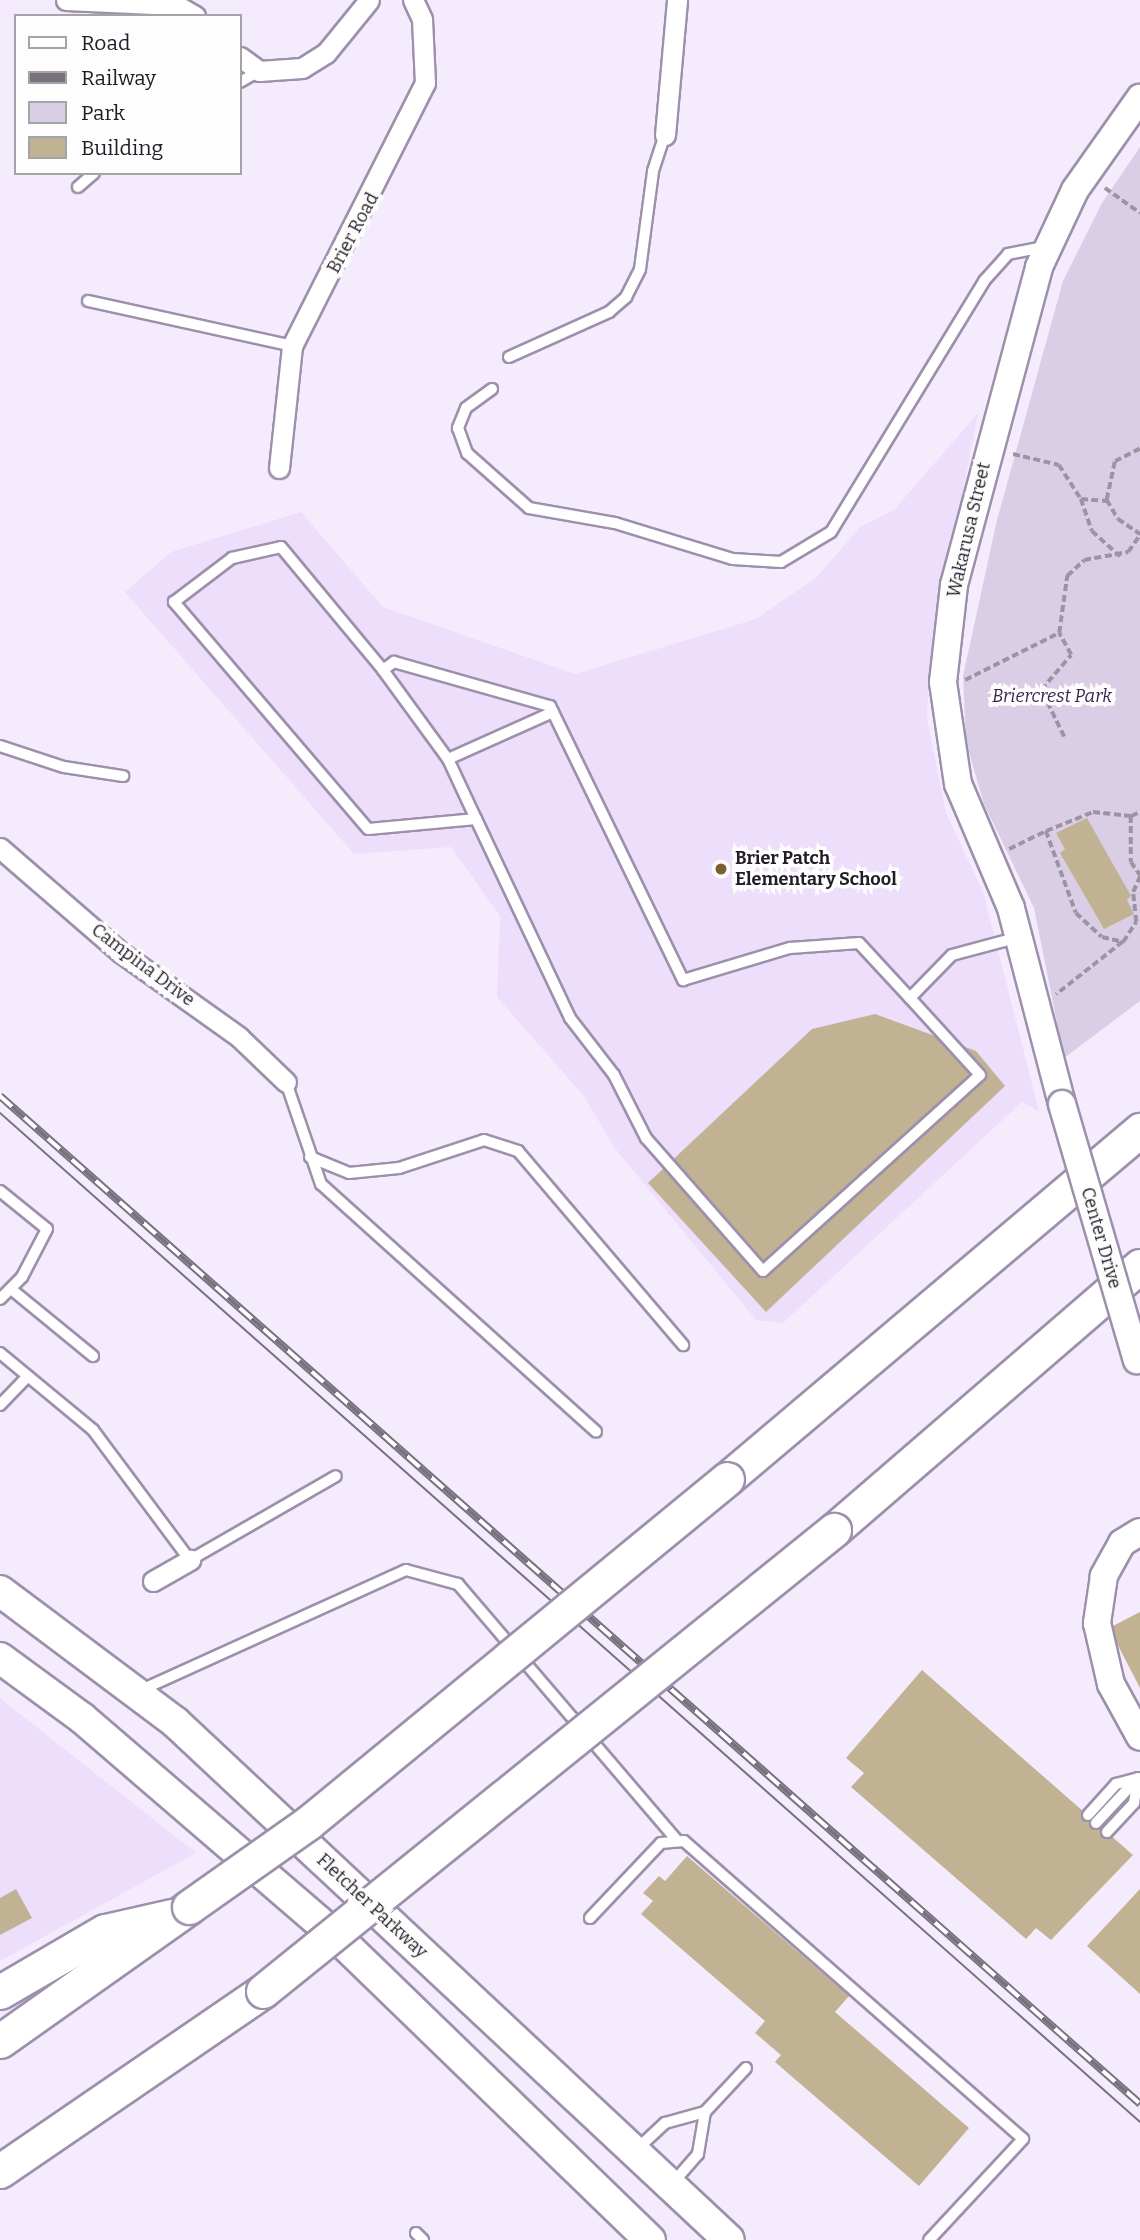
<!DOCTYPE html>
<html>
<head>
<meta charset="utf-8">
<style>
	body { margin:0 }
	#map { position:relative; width:1140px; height:2240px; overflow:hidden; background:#f4ecfd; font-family:Bitter,serif }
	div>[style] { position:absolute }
	.built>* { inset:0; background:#eddefb }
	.green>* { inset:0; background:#dacee6 }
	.building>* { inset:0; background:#c2b294 }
	.path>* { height:3.5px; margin-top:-1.75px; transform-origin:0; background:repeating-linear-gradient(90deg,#9b95a3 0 7px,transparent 0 10.5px) }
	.roads { filter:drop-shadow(2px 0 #9d90ab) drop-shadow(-2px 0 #9d90ab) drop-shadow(0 2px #9d90ab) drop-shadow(0 -2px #9d90ab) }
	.lane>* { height:10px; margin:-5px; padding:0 5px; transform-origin:5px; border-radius:5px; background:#fff }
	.street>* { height:19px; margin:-9.5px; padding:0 9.5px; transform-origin:9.5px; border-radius:9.5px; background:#fff }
	.secondary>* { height:26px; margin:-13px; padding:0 13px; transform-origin:13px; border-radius:13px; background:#fff }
	.primary>* { height:30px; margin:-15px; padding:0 15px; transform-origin:15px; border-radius:15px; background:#fff }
	.highway>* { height:33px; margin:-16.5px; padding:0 16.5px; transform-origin:16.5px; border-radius:16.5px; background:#fff }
	.tram>* { height:2px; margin:-1px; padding:0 1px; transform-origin:1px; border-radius:1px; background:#78727f }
	.rail>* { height:8px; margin-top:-4px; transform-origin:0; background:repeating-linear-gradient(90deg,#fdfdfd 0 16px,#78727f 0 32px); box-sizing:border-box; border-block:2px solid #78727f }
	.bridges { filter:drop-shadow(2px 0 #9d90ab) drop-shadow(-2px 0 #9d90ab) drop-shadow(0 2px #9d90ab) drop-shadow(0 -2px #9d90ab) }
	.secondary-bridge>* { height:26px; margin:-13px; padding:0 13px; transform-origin:13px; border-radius:13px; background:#fff }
	.highway-bridge>* { height:33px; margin:-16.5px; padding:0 16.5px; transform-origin:16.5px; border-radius:16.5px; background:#fff }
	.dots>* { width:19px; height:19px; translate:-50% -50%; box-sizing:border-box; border:4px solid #fdfdfd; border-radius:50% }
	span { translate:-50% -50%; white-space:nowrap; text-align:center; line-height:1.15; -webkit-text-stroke:7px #fdfdfd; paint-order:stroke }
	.street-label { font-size:18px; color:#211c26 }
	.park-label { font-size:18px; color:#3c254e; font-style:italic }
	.poi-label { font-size:18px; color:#211c26; font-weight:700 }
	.left { translate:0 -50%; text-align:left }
	.legend { position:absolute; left:14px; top:14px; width:228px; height:161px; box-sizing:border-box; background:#fdfdfd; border:2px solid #a5a3a7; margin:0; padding:9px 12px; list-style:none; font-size:21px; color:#211c26 }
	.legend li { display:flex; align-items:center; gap:14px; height:35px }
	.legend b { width:35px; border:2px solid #a5a3a7 }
</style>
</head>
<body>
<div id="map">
	<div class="built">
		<i style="clip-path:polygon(978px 413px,929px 666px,927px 719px,946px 813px,983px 892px,1039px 1111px,1022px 1102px,783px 1323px,756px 1320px,614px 1147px,584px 1096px,497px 997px,500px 916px,451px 847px,354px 854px,125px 592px,171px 552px,301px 512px,383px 607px,575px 674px,756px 619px,817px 577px,860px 527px,894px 510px)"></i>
		<i style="clip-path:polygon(0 1698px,196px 1853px,0 1961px)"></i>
	</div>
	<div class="green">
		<i style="clip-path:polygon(1140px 147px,1140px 1001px,1064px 1058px,1034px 908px,984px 804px,966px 742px,963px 676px,997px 520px,1063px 281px,1102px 203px)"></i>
	</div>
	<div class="building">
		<i style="clip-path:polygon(1087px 818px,1131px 896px,1127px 900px,1134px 914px,1104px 929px,1060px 853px,1065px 849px,1056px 833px)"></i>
		<i style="clip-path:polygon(875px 1014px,976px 1051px,1005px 1086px,766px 1312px,648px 1183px,812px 1029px)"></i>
		<i style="clip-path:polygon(1140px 1612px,1140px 1688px,1109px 1628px)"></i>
		<i style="clip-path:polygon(922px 1670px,1133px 1855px,1051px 1940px,1036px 1928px,1026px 1939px,851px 1787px,864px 1773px,846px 1758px)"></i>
		<i style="clip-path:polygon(687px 1856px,849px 1996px,835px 2012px,969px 2128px,919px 2186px,775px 2062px,781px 2055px,755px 2033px,765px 2021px,641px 1914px,653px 1901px,643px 1893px,659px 1876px,665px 1881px)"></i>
		<i style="clip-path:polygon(16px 1889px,32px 1918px,0 1935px,0 1898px)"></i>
		<i style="clip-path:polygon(1140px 1889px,1140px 1994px,1087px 1946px)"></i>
	</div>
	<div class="path">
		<i style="left:1105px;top:188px;width:43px;rotate:35.5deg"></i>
		<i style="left:1140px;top:449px;width:28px;rotate:153deg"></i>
		<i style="left:1115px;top:462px;width:39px;rotate:102deg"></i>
		<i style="left:1107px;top:500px;width:22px;rotate:60deg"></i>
		<i style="left:1118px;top:519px;width:27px;rotate:34deg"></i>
		<i style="left:1013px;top:454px;width:47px;rotate:13.4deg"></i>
		<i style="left:1059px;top:465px;width:40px;rotate:57.1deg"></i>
		<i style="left:1081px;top:499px;width:27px;rotate:4deg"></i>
		<i style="left:1081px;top:499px;width:34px;rotate:71deg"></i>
		<i style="left:1092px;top:531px;width:38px;rotate:42deg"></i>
		<i style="left:965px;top:680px;width:105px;rotate:-26.6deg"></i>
		<i style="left:1064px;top:737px;width:52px;rotate:-116.1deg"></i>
		<i style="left:1041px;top:690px;width:46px;rotate:-49.4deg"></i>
		<i style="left:1071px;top:655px;width:25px;rotate:-119deg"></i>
		<i style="left:1059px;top:633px;width:58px;rotate:-82deg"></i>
		<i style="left:1067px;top:576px;width:23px;rotate:-43deg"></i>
		<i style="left:1084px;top:560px;width:45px;rotate:-10.3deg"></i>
		<i style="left:1128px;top:552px;width:21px;rotate:-55deg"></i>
		<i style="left:1131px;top:816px;width:10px;rotate:-24deg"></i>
		<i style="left:1046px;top:831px;width:51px;rotate:-22deg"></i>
		<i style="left:1093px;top:812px;width:38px;rotate:6deg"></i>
		<i style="left:1131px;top:816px;width:46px;rotate:90deg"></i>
		<i style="left:1131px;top:862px;width:16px;rotate:55deg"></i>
		<i style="left:1009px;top:849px;width:41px;rotate:-25.9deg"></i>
		<i style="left:1046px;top:831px;width:87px;rotate:69.9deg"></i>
		<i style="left:1076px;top:913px;width:35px;rotate:43deg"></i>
		<i style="left:1102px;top:937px;width:22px;rotate:13deg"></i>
		<i style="left:1123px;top:942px;width:85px;rotate:141.7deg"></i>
		<i style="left:1123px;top:942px;width:24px;rotate:-57deg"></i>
		<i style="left:1136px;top:922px;width:30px;rotate:-96deg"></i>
		<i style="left:1133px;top:892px;width:17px;rotate:-66deg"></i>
	</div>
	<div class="roads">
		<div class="lane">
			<i style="left:240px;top:82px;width:22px;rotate:-30deg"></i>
			<i style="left:78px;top:187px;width:21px;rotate:-41deg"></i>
			<i style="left:88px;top:301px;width:209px;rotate:12.4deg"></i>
			<i style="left:509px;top:357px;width:110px;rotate:-24.2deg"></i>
			<i style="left:609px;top:312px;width:23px;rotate:-41deg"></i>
			<i style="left:626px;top:297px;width:31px;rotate:-63deg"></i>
			<i style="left:640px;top:269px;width:99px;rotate:-82.4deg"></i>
			<i style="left:653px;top:171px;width:38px;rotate:-72deg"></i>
			<i style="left:492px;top:389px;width:32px;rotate:144deg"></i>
			<i style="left:466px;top:408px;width:22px;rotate:112deg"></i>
			<i style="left:458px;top:428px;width:27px;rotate:70deg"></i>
			<i style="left:467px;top:453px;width:83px;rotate:41.6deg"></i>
			<i style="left:529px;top:508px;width:87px;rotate:9.9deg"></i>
			<i style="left:615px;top:523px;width:123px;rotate:17deg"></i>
			<i style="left:733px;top:559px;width:48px;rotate:3.6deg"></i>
			<i style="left:781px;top:562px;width:58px;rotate:-31deg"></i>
			<i style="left:831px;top:532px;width:294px;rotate:-58.6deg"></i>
			<i style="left:984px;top:281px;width:36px;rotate:-48deg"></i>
			<i style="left:1008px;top:254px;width:37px;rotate:-11deg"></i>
			<i style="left:383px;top:670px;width:110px;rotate:53.9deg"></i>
			<i style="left:553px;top:712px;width:115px;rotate:155.9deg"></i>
			<i style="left:448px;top:759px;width:66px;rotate:65deg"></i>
			<i style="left:476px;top:819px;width:108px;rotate:174.7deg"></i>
			<i style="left:368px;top:829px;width:299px;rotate:-130.5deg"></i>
			<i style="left:174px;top:602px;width:73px;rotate:-37.2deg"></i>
			<i style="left:232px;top:558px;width:50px;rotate:-12.7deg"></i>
			<i style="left:281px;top:547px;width:160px;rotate:50.3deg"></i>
			<i style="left:383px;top:670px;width:14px;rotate:-36deg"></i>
			<i style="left:394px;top:662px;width:162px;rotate:15.8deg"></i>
			<i style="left:550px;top:706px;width:305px;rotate:64.1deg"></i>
			<i style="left:683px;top:980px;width:112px;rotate:-16.7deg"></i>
			<i style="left:790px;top:948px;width:69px;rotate:-4.1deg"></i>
			<i style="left:859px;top:943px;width:75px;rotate:47.2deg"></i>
			<i style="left:910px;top:998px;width:60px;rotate:-45.7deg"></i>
			<i style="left:952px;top:955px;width:69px;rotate:-15deg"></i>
			<i style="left:0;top:746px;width:67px;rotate:18.2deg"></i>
			<i style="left:64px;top:767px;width:60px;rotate:8.7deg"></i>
			<i style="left:476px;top:819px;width:220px;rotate:64.7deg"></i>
			<i style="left:570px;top:1018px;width:72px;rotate:52.3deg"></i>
			<i style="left:614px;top:1075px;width:71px;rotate:63.1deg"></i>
			<i style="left:646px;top:1138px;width:177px;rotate:48.7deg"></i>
			<i style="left:763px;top:1271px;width:292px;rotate:-42.1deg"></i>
			<i style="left:980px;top:1075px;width:104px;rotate:-132.3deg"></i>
			<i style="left:286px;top:1082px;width:108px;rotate:71.1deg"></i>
			<i style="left:321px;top:1184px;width:370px;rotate:42deg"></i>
			<i style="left:310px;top:1157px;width:42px;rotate:22.3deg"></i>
			<i style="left:349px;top:1173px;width:50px;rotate:-5.7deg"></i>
			<i style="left:399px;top:1168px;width:89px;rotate:-18.2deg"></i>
			<i style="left:484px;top:1140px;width:36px;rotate:18deg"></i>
			<i style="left:518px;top:1151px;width:255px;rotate:49.6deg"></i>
			<i style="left:0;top:1191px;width:60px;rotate:39deg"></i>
			<i style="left:47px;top:1229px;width:54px;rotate:117.5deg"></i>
			<i style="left:22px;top:1277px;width:31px;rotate:135deg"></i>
			<i style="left:11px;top:1289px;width:106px;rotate:39.3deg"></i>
			<i style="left:0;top:1353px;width:121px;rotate:39.6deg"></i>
			<i style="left:93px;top:1430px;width:162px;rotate:53.3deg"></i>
			<i style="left:190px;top:1560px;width:168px;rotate:-29.9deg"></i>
			<i style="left:0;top:1405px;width:40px;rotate:-46deg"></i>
			<i style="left:139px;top:1691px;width:293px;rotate:-24.4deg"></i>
			<i style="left:406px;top:1570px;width:54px;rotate:15.1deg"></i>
			<i style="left:458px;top:1584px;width:335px;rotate:49.5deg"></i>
			<i style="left:1088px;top:1815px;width:42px;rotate:-47.9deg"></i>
			<i style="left:1116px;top:1784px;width:23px;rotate:-15deg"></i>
			<i style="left:1096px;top:1823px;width:60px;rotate:-47deg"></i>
			<i style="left:1107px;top:1832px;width:40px;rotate:-47deg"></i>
			<i style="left:1134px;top:1803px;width:25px;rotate:-81deg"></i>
			<i style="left:590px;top:1918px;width:103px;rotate:-46.6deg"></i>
			<i style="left:661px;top:1843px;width:23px;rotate:-5deg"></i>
			<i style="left:684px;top:1841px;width:451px;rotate:41.3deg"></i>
			<i style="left:1023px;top:2139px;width:138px;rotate:132.9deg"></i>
			<i style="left:705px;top:2112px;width:60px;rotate:-47deg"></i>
			<i style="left:636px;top:2150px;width:40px;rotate:-43deg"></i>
			<i style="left:665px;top:2123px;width:41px;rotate:-15.4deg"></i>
			<i style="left:705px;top:2112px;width:43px;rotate:99.5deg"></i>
			<i style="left:698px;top:2154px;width:40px;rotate:131deg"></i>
			<i style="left:416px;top:2233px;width:10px;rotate:45deg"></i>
		</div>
		<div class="street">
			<i style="left:66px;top:0;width:110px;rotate:2.6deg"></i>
			<i style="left:176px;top:5px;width:22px;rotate:30deg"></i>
			<i style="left:240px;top:57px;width:24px;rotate:36deg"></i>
			<i style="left:259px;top:71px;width:43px;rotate:-4deg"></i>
			<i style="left:302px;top:68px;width:28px;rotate:-32deg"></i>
			<i style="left:326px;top:53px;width:68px;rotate:-50.9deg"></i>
			<i style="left:665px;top:135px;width:136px;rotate:-84.9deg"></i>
			<i style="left:279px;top:468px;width:123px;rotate:-83.9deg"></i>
			<i style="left:292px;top:346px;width:295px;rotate:-63.2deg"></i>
			<i style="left:425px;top:83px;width:64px;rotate:-92.7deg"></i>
			<i style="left:422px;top:19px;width:21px;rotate:-115deg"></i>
			<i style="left:0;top:848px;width:159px;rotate:40.9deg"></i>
			<i style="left:120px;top:952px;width:146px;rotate:35.5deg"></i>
			<i style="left:239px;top:1037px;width:65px;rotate:43.8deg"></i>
			<i style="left:153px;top:1581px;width:43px;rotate:-29.6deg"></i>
		</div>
		<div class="secondary">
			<i style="left:1062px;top:1104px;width:203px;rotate:-104.6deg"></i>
			<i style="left:1011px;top:908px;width:135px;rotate:-113.1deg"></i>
			<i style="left:958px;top:784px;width:103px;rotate:-98.4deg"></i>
			<i style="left:943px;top:682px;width:98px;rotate:-83.5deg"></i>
			<i style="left:954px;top:585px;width:329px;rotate:-75deg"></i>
			<i style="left:1039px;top:267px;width:85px;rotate:-64.9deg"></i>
			<i style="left:1075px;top:190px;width:113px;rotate:-54.8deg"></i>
			<i style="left:1140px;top:1532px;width:21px;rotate:149deg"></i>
			<i style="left:1122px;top:1543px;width:38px;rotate:119deg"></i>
			<i style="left:1104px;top:1576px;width:48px;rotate:98.5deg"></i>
			<i style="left:1097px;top:1623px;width:63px;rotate:77.1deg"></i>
			<i style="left:1111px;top:1684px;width:60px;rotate:61.3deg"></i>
		</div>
		<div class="primary">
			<i style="left:0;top:1591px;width:219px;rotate:36.8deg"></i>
			<i style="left:175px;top:1722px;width:758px;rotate:43.08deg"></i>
			<i style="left:0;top:1658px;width:102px;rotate:36.2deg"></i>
			<i style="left:82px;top:1718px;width:339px;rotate:40.7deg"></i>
			<i style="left:339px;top:1939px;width:433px;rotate:44.1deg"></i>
		</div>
		<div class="highway">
			<i style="left:727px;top:1479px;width:541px;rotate:-40.2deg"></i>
			<i style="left:834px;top:1530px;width:404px;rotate:-40.8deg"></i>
			<i style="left:0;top:1992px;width:121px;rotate:-30.2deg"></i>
			<i style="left:105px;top:1931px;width:69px;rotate:-12.6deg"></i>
			<i style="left:0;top:2041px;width:232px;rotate:-35.3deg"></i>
			<i style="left:0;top:2171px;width:319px;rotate:-34.4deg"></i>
		</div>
	</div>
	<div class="tram">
		<i style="left:0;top:1113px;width:1522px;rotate:41.51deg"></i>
	</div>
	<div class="rail">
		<i style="left:0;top:1096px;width:1522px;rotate:41.48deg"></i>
	</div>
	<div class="bridges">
		<div class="secondary-bridge">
			<i style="left:1062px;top:1104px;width:267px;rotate:73.7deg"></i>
		</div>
		<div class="highway-bridge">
			<i style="left:189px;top:1907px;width:146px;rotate:-35.2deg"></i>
			<i style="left:308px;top:1823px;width:542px;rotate:-39.39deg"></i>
			<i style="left:263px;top:1991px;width:734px;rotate:-38.92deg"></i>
		</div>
	</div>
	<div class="dots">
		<i style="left:721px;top:869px;background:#796031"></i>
	</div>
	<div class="street-label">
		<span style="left:353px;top:233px;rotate:-62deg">Brier Road</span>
		<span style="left:969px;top:530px;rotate:-77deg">Wakarusa Street</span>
		<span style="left:143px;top:965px;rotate:37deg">Campina Drive</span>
		<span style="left:1101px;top:1238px;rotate:74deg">Center Drive</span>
		<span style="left:372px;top:1906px;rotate:43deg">Fletcher Parkway</span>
	</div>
	<div class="park-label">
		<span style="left:1052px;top:696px">Briercrest Park</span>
	</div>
	<div class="poi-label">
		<span class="left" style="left:735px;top:869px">Brier Patch<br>Elementary School</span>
	</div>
	<ul class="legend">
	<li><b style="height:9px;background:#fff"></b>Road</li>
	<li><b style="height:9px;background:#78727f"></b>Railway</li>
	<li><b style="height:19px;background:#dacee6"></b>Park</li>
	<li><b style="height:19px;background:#c2b294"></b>Building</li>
	</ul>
</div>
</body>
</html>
